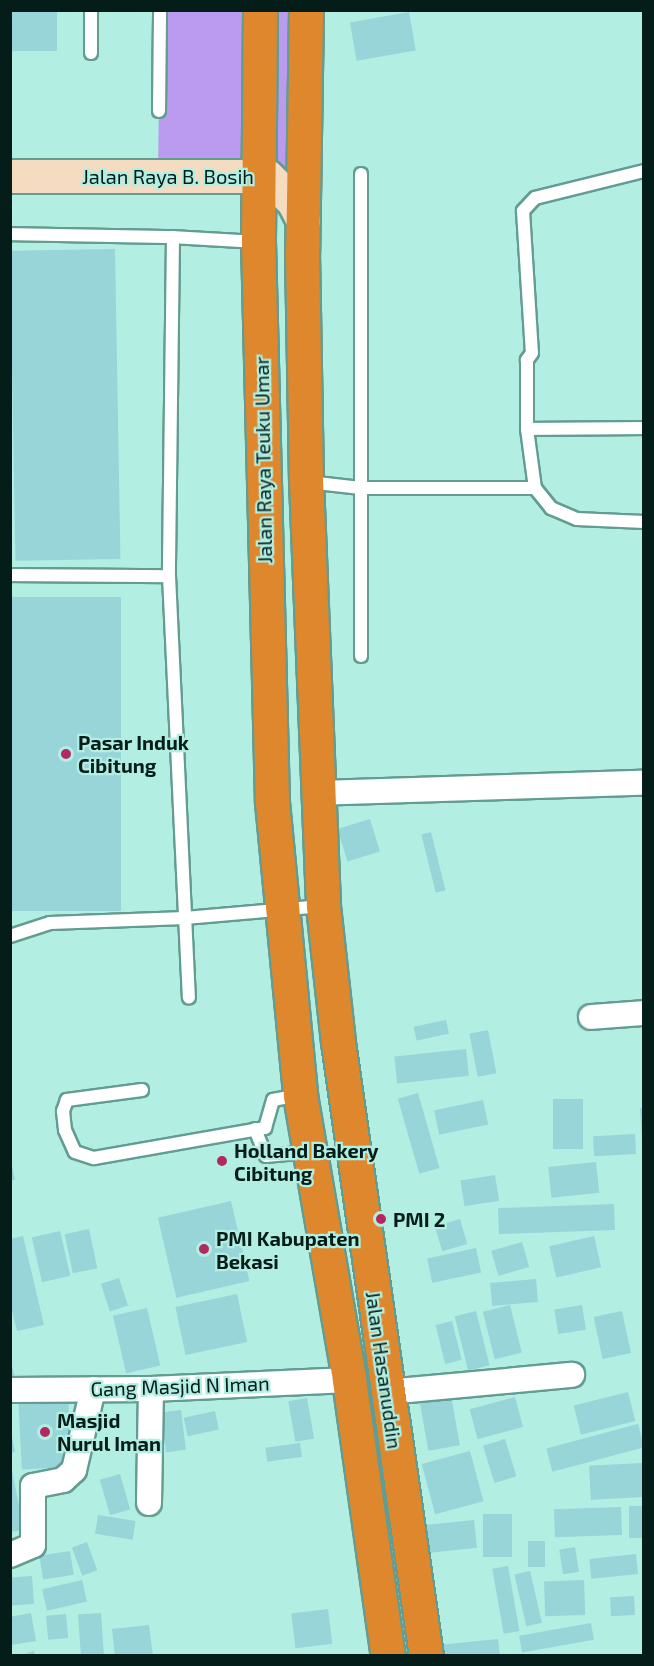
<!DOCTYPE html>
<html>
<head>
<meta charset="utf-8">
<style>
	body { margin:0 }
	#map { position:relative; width:654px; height:1666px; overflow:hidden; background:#b2eee2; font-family:"Exo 2",sans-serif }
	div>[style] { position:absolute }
	.green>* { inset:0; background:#bb9bef }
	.building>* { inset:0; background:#97d5d9; transform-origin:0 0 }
	.roads { filter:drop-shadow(2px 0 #639d92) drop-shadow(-2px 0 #639d92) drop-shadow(0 2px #639d92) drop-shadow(0 -2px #639d92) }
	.lane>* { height:12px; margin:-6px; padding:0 6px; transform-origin:6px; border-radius:6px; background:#fff }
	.street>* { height:24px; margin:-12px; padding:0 12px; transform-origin:12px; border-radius:12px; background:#fff }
	.secondary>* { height:33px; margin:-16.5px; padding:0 16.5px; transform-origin:16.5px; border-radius:16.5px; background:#f5dbc0 }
	.highway>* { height:33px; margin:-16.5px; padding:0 16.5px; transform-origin:16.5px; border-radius:16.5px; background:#df872d }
	.dots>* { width:16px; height:16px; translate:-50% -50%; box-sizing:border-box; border:3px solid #b2eee2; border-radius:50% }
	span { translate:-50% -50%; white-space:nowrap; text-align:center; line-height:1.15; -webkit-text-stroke:4.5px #b2eee2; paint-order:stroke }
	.street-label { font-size:20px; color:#041d19 }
	.poi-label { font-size:20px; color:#041d19; font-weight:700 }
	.left { translate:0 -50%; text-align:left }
	.frame { position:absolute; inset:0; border:12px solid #041d19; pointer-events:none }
</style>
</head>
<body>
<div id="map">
	<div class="green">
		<i style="clip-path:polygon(160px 11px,306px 11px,293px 201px,158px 176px)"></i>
	</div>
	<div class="building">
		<i style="left:10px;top:10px;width:47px;height:41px"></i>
		<i style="left:409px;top:12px;width:39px;height:60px;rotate:80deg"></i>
		<i style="left:115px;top:249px;width:310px;height:105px;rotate:89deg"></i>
		<i style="left:10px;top:597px;width:111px;height:314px"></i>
		<i style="left:370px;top:819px;width:34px;height:34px;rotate:73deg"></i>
		<i style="left:431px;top:832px;width:60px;height:10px;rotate:76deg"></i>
		<i style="left:446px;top:1020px;width:14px;height:33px;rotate:78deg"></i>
		<i style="left:488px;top:1030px;width:44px;height:19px;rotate:79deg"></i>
		<i style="left:466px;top:1049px;width:27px;height:72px;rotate:84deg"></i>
		<i style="left:418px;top:1093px;width:78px;height:21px;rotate:74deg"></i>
		<i style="left:553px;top:1099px;width:30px;height:50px"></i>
		<i style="left:483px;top:1100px;width:25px;height:50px;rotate:78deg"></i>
		<i style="clip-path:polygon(640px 1108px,644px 1108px,644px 1137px,642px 1137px)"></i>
		<i style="left:635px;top:1134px;width:20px;height:42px;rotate:87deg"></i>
		<i style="clip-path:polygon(10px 1157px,15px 1180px,10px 1180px)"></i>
		<i style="left:596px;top:1162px;width:31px;height:48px;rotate:84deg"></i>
		<i style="left:495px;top:1175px;width:26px;height:35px;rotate:81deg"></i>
		<i style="left:231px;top:1201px;width:82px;height:75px;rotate:77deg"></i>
		<i style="left:614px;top:1204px;width:26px;height:116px;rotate:88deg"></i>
		<i style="left:460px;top:1219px;width:26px;height:26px;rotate:74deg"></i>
		<i style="left:89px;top:1229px;width:40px;height:25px;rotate:78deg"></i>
		<i style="left:60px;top:1231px;width:46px;height:29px;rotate:77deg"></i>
		<i style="clip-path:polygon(23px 1236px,44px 1325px,17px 1331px,10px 1303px,10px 1239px)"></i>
		<i style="left:594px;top:1236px;width:32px;height:46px;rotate:77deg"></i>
		<i style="left:522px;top:1242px;width:26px;height:32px;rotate:74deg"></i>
		<i style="left:476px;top:1248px;width:25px;height:50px;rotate:78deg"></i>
		<i style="left:119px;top:1278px;width:29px;height:19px;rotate:72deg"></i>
		<i style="left:536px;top:1279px;width:23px;height:46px;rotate:85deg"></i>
		<i style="left:237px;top:1294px;width:49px;height:63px;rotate:78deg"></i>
		<i style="left:510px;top:1305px;width:49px;height:28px;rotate:76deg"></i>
		<i style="left:582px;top:1305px;width:25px;height:28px;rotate:81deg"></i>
		<i style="left:147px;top:1308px;width:59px;height:35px;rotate:77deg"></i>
		<i style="left:476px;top:1311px;width:56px;height:22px;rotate:76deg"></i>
		<i style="left:622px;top:1311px;width:43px;height:29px;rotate:78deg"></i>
		<i style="left:452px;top:1321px;width:40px;height:17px;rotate:76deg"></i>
		<i style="clip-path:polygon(10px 1360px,16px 1380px,10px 1381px)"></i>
		<i style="left:628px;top:1392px;width:30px;height:56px;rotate:76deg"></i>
		<i style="left:68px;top:1394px;width:73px;height:50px;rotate:87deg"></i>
		<i style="left:451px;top:1395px;width:51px;height:32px;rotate:80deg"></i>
		<i style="left:515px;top:1397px;width:31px;height:47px;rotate:75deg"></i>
		<i style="left:307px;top:1398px;width:41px;height:19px;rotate:80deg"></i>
		<i style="left:181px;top:1410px;width:40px;height:20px;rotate:83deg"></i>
		<i style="left:215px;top:1411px;width:19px;height:32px;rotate:78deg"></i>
		<i style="left:638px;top:1424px;width:24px;height:95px;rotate:75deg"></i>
		<i style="clip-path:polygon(10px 1426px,15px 1452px,10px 1453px)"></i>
		<i style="left:505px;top:1439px;width:39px;height:23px;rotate:73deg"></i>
		<i style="left:300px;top:1443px;width:14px;height:35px;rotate:82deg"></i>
		<i style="left:470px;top:1451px;width:52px;height:50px;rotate:75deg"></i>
		<i style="clip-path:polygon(10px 1461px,24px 1530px,10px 1532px)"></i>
		<i style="left:642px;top:1463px;width:34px;height:53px;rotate:87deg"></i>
		<i style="left:120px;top:1474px;width:37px;height:21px;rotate:74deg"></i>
		<i style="left:629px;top:1506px;width:15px;height:32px"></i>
		<i style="left:621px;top:1507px;width:28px;height:67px;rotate:88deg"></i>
		<i style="left:512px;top:1514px;width:43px;height:29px;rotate:90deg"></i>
		<i style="left:98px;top:1515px;width:38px;height:19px;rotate:9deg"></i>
		<i style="left:474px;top:1520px;width:28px;height:49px;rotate:84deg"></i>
		<i style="left:528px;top:1541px;width:17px;height:26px"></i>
		<i style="left:87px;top:1542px;width:30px;height:16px;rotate:70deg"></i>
		<i style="left:575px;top:1547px;width:25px;height:16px;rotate:81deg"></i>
		<i style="left:70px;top:1551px;width:24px;height:31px;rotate:81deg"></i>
		<i style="left:636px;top:1554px;width:20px;height:47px;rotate:84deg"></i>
		<i style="left:508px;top:1566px;width:66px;height:16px;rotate:80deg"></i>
		<i style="left:530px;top:1571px;width:53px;height:16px;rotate:77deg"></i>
		<i style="left:32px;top:1576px;width:28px;height:22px;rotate:86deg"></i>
		<i style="left:82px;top:1580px;width:22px;height:41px;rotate:77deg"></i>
		<i style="left:584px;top:1580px;width:35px;height:40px;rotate:88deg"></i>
		<i style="left:634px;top:1596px;width:19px;height:24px;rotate:87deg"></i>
		<i style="left:328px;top:1609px;width:35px;height:37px;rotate:83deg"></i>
		<i style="clip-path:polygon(31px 1613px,36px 1641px,10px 1645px,10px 1617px)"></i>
		<i style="left:101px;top:1613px;width:43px;height:23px;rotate:86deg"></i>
		<i style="left:66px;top:1614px;width:24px;height:20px;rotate:85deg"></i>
		<i style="left:591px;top:1623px;width:17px;height:73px;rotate:80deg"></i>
		<i style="clip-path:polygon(149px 1625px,153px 1656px,115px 1656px,112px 1629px)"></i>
		<i style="clip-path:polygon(498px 1639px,500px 1656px,439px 1656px,438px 1645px)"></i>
		<i style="clip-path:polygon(34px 1651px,35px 1656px,21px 1656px,21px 1655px)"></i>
	</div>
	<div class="roads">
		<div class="lane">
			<i style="left:91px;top:10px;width:43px;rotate:90deg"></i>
			<i style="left:159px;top:111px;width:101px;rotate:-89.4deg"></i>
			<i style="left:644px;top:171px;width:112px;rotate:166.1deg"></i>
			<i style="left:535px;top:198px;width:18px;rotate:133deg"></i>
			<i style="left:523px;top:211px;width:142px;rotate:86.4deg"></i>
			<i style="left:532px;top:353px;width:9px;rotate:126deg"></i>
			<i style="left:527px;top:360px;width:69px;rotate:90deg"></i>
			<i style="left:527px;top:429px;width:60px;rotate:82.3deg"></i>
			<i style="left:535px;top:488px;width:26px;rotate:51deg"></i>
			<i style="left:551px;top:508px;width:28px;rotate:23deg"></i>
			<i style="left:577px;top:519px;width:67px;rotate:2.6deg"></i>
			<i style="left:10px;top:234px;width:163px;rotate:1.1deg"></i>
			<i style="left:173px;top:237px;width:339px;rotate:90.7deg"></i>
			<i style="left:169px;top:576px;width:422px;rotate:87.3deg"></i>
			<i style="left:173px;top:237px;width:83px;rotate:3.4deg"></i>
			<i style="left:527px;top:429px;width:117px;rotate:-0.5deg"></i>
			<i style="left:308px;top:482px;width:53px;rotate:6.5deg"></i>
			<i style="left:361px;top:488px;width:174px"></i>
			<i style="left:10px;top:575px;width:159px;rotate:0.4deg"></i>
			<i style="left:361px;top:656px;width:482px;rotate:-90deg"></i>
			<i style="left:10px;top:936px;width:42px;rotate:-18deg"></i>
			<i style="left:50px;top:923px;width:135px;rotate:-2.1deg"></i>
			<i style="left:185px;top:918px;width:138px;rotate:-5deg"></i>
			<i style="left:142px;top:1090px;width:76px;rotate:172.4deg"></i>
			<i style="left:67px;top:1100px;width:12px;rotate:110deg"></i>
			<i style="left:63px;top:1111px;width:19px;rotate:84deg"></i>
			<i style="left:65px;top:1130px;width:24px;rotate:66deg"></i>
			<i style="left:75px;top:1152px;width:20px;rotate:18deg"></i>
			<i style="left:94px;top:1158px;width:174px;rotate:-10deg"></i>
			<i style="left:265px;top:1128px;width:29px;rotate:-74deg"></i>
			<i style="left:273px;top:1100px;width:26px;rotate:-11deg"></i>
			<i style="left:255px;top:1129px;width:29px;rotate:68deg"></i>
			<i style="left:266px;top:1156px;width:42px;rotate:-5.4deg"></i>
		</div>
		<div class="street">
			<i style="left:317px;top:793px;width:327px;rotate:-1.8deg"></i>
			<i style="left:591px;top:1017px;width:53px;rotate:-4.3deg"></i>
			<i style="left:10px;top:1390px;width:141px;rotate:-0.4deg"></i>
			<i style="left:151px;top:1389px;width:198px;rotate:-2.6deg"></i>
			<i style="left:387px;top:1392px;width:186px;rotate:-5.3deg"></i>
			<i style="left:149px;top:1503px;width:114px;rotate:-89deg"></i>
			<i style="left:10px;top:1555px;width:25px;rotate:-23deg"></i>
			<i style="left:33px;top:1545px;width:59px;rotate:-90deg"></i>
			<i style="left:33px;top:1486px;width:31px;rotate:-11deg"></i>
			<i style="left:63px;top:1480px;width:15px;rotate:-42deg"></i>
			<i style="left:74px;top:1470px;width:83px;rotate:-76.8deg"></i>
		</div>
		<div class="secondary">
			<i style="left:10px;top:176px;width:257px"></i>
			<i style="left:267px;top:176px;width:36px;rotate:44deg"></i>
			<i style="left:293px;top:201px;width:22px;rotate:63deg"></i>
		</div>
		<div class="highway">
			<i style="left:260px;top:10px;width:232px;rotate:90.5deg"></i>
			<i style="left:258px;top:242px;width:560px;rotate:88.57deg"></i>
			<i style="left:272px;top:802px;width:294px;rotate:84.5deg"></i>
			<i style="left:300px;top:1095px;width:289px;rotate:80.2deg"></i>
			<i style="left:349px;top:1380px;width:279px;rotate:82deg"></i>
			<i style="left:306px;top:10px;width:242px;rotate:90.9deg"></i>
			<i style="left:302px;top:252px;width:229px;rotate:89deg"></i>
			<i style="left:306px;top:481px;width:425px;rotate:87.7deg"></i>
			<i style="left:323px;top:906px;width:137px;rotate:83.7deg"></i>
			<i style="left:338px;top:1042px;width:620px;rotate:81.84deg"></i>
		</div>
	</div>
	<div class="dots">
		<i style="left:66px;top:754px;background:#b42862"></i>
		<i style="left:222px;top:1161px;background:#b42862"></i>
		<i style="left:381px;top:1219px;background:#b42862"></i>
		<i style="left:204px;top:1249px;background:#b42862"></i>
		<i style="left:45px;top:1432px;background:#b42862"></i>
	</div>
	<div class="street-label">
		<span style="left:168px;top:176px">Jalan Raya B. Bosih</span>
		<span style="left:263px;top:460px;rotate:-91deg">Jalan Raya Teuku Umar</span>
		<span style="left:384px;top:1370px;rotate:82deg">Jalan Hasanuddin</span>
		<span style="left:180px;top:1386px;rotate:-2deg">Gang Masjid N Iman</span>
	</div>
	<div class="poi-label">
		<span class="left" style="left:78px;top:754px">Pasar Induk<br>Cibitung</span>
		<span class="left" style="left:234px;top:1162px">Holland Bakery<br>Cibitung</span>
		<span class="left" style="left:393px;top:1219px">PMI 2</span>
		<span class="left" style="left:216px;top:1250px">PMI Kabupaten<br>Bekasi</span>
		<span class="left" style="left:57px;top:1432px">Masjid<br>Nurul Iman</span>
	</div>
	<div class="frame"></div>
</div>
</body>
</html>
